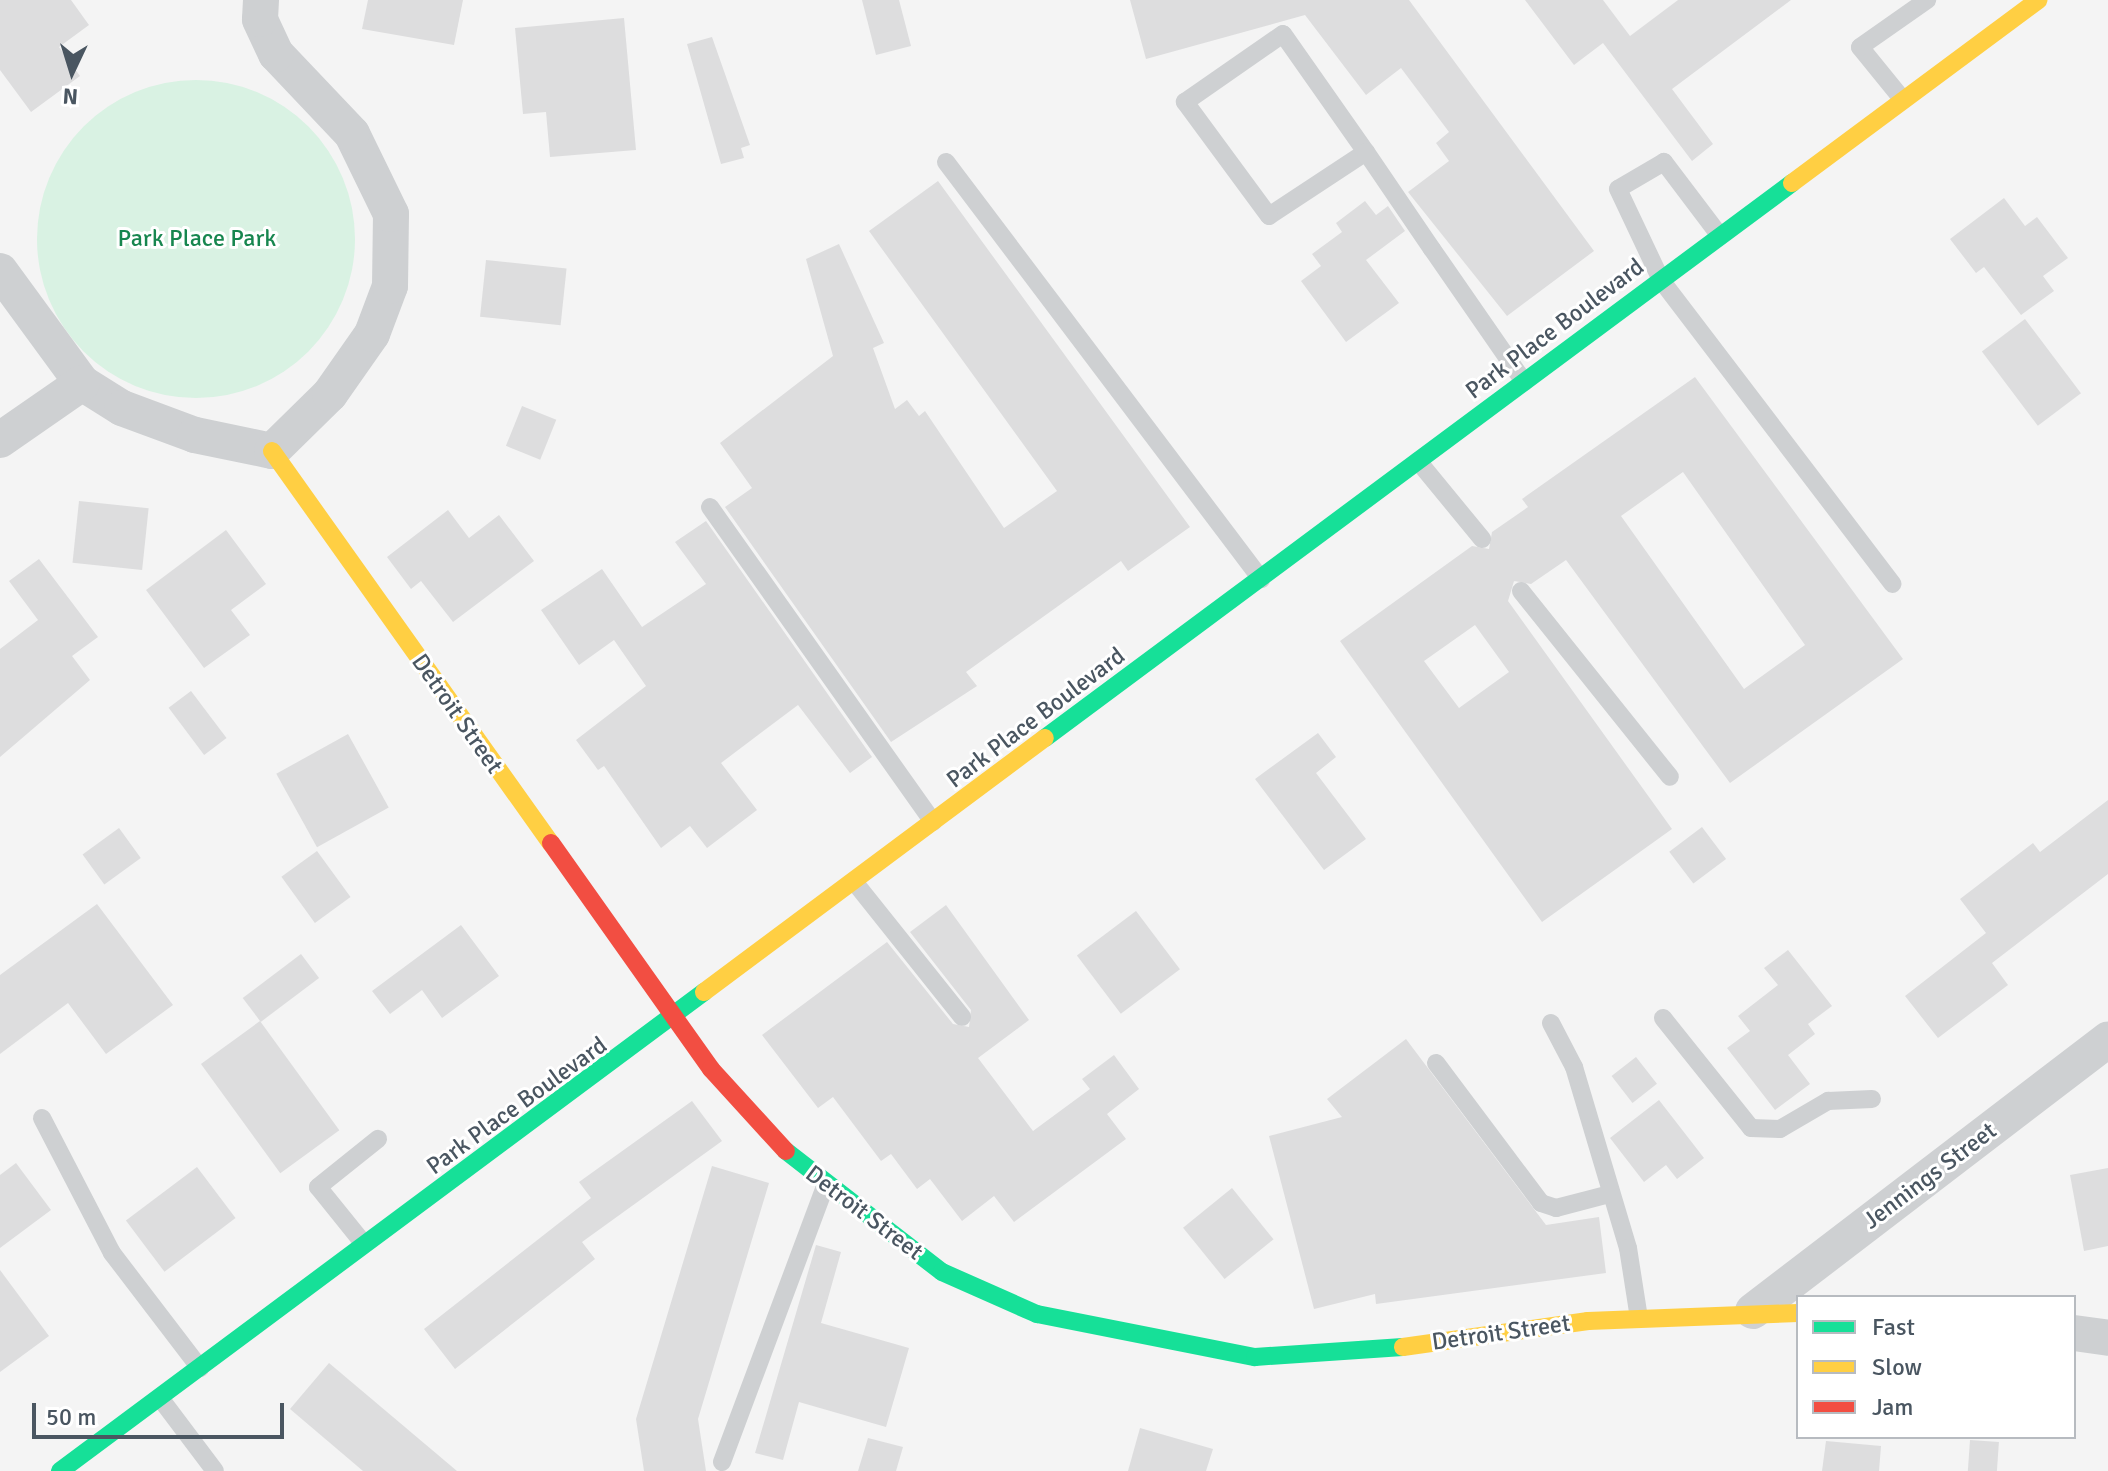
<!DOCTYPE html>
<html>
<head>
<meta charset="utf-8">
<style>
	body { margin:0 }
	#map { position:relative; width:2108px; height:1471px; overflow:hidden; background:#f4f4f4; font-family:Signika,sans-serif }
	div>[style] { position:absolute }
	.green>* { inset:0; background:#d9f2e3 }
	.round { border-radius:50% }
	.building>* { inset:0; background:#ddddde; transform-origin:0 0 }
	.lane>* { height:18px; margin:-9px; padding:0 9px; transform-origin:9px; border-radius:9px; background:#ced0d2 }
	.street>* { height:36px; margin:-18px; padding:0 18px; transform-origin:18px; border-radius:18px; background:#ced0d2 }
	.fast>* { height:18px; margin:-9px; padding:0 9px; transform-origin:9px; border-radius:9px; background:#16e098 }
	.slow>* { height:18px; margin:-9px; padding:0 9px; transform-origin:9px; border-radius:9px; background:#ffcf43 }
	.jam>* { height:18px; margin:-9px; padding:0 9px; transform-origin:9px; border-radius:9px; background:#f24e42 }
	span { translate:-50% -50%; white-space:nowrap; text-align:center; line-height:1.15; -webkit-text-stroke:6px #fff; paint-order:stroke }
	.park-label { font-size:24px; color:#17864f }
	.street-label { font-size:24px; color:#4a5661 }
	.legend { position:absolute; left:1796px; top:1295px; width:280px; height:144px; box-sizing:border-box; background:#fff; border:2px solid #b7bbc0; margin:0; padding:10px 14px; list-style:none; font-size:24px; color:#4a5661 }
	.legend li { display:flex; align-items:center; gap:16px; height:40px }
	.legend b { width:40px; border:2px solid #b7bbc0 }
	.north { position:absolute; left:32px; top:32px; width:80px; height:80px; -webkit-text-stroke:6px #fff; paint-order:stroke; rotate:184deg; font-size:22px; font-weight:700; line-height:32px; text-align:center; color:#4a5661 }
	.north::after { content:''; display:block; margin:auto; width:28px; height:36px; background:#4a5661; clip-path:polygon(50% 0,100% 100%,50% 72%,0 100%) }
	.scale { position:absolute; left:32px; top:1403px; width:252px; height:36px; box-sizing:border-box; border:4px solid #4a5661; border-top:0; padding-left:10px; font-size:24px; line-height:28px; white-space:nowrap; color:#4a5661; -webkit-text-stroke:6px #fff; paint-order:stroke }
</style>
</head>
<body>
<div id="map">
	<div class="green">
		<i class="round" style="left:37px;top:80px;width:318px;height:318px"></i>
	</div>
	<div class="building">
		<i style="clip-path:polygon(0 0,71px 0,89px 25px,59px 47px,80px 76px,31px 112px,0 70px)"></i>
		<i style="clip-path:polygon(368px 0,463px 0,454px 45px,362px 29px)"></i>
		<i style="clip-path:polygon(862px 0,899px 0,911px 46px,876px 55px)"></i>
		<i style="clip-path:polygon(1130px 0,1409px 0,1594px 251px,1507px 316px,1408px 192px,1449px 161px,1436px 143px,1449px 132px,1401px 68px,1366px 95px,1305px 15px,1146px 59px)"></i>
		<i style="clip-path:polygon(1525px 0,1603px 0,1630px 36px,1678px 0,1791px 0,1672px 89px,1713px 144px,1692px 161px,1603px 43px,1574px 65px)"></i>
		<i style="clip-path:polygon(624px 18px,636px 150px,550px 157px,546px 112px,523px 114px,515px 28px)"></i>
		<i style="clip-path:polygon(712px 37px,750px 145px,741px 148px,744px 158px,721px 164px,687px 44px)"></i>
		<i style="clip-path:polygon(938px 181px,1190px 527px,1128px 571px,1121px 561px,966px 672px,977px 686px,891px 742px,725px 507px,752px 488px,720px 443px,833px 356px,806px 259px,839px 244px,884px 343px,873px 348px,895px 409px,907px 400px,919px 416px,925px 411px,1004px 528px,1057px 491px,869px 231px)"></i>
		<i style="clip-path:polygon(2004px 198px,2025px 226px,2037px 217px,2068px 258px,2043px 276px,2054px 291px,2021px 315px,1984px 267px,1976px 273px,1950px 239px)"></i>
		<i style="clip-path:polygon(1365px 201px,1376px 215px,1388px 206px,1405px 231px,1366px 260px,1399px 303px,1346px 342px,1301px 281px,1321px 266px,1312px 254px,1342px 232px,1336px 223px)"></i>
		<i style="left:486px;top:260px;width:81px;height:57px;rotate:6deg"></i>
		<i style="left:2025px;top:319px;width:93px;height:54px;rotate:53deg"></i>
		<i style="clip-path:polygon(evenodd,1695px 377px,1903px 659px,1730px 783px,1566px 560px,1531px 584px,1514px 581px,1508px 601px,1672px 829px,1542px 922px,1340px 641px,1472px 546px,1489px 549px,1492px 532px,1528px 507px,1522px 499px,1695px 377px,1683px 472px,1805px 645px,1744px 689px,1621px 516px,1683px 472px,1695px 377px,1475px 625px,1509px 672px,1459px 708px,1424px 661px,1475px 625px)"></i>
		<i style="left:522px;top:406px;width:37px;height:43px;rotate:22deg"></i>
		<i style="left:79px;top:501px;width:70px;height:62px;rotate:6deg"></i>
		<i style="clip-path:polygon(448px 510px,469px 538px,499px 515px,534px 561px,453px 622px,421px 581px,411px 589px,387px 557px)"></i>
		<i style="clip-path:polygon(706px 521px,872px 757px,850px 773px,798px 705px,721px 763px,757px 810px,707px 848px,690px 826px,661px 848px,604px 766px,598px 770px,576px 740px,646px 686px,614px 640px,579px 665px,541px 610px,602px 569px,642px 627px,706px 584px,675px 542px)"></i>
		<i style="clip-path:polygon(226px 530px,266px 584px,231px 610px,250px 635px,204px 668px,146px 590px)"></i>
		<i style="clip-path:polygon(39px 559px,98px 637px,72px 656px,90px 680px,0 757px,0 649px,38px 620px,9px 581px)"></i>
		<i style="left:191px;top:691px;width:59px;height:28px;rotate:53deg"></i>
		<i style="clip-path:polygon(1318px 733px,1336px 757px,1316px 773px,1366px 839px,1324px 870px,1255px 779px)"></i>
		<i style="left:348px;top:734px;width:84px;height:82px;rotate:61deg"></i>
		<i style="clip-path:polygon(2108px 800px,2108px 874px,1992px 963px,2008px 985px,1938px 1038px,1905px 996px,1986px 933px,1960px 899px,2033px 843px,2040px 852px)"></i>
		<i style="left:1702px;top:827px;width:40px;height:41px;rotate:53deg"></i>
		<i style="left:119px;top:828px;width:37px;height:45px;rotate:54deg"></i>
		<i style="left:317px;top:851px;width:57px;height:44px;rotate:54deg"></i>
		<i style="clip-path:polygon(97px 904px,173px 1005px,106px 1054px,68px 1003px,0 1054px,0 975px)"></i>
		<i style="clip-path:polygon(946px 905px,1029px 1020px,978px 1058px,1033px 1131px,1090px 1089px,1082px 1079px,1114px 1055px,1139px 1089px,1107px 1114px,1126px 1139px,1014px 1222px,994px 1196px,962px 1221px,930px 1179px,917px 1189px,891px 1154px,881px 1161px,833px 1097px,818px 1108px,762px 1035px,887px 942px,953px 1024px,969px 1027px,971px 1010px,910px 932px)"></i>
		<i style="left:1136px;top:911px;width:73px;height:74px;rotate:53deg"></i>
		<i style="clip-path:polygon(461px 925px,499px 976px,442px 1018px,422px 990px,390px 1014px,372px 991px)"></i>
		<i style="clip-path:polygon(1788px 950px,1832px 1006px,1808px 1024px,1815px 1034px,1788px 1055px,1810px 1084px,1775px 1110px,1727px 1048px,1750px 1031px,1738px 1016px,1778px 985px,1764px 968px)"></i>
		<i style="left:301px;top:954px;width:30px;height:73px;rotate:53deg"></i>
		<i style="left:260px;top:1021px;width:135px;height:73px;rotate:54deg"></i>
		<i style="clip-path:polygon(1406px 1039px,1546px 1225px,1599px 1217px,1606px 1273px,1376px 1304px,1375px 1294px,1314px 1309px,1269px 1136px,1342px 1117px,1327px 1099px)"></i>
		<i style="left:1636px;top:1057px;width:34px;height:31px;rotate:52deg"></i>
		<i style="clip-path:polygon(1659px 1100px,1704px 1158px,1677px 1179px,1666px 1165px,1644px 1182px,1610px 1138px)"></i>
		<i style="clip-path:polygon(692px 1101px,722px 1141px,582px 1242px,595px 1259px,455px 1369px,424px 1329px,591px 1198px,579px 1182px)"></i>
		<i style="clip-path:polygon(16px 1163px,51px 1210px,0 1248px,0 1175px)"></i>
		<i style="clip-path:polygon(712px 1166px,769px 1183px,698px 1419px,706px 1471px,644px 1471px,636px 1419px)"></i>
		<i style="left:197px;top:1167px;width:64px;height:89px;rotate:53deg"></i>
		<i style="clip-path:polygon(2108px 1168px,2108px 1246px,2084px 1251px,2070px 1175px)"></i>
		<i style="left:1232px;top:1188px;width:66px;height:63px;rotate:51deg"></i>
		<i style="clip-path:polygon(816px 1245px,841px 1252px,821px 1323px,909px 1348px,886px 1427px,799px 1402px,783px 1460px,755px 1453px)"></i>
		<i style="clip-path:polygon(0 1270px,49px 1336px,0 1372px)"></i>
		<i style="clip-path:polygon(329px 1363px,457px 1471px,363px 1471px,290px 1409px)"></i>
		<i style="clip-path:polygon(1140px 1428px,1213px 1449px,1206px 1471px,1128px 1471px)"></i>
		<i style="clip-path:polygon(868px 1438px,903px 1447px,896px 1471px,858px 1471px)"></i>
		<i style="left:1970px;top:1440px;width:29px;height:31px;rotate:4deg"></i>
		<i style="clip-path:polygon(1826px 1441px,1881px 1446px,1879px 1471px,1822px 1471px)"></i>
	</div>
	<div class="lane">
		<i style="left:1903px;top:100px;width:68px;rotate:-129.1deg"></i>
		<i style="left:1860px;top:47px;width:82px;rotate:-35deg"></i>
		<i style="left:1366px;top:152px;width:116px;rotate:146.6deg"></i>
		<i style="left:1269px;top:216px;width:142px;rotate:-126.4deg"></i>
		<i style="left:1185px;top:102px;width:119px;rotate:-34.8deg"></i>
		<i style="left:1283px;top:34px;width:144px;rotate:54.9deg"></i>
		<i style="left:1366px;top:152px;width:117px;rotate:55.8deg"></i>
		<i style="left:1432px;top:249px;width:162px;rotate:55.3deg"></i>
		<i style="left:946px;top:162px;width:523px;rotate:52.93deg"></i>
		<i style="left:1720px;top:236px;width:93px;rotate:-127.1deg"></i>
		<i style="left:1664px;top:162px;width:53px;rotate:149.6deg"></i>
		<i style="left:1618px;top:189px;width:101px;rotate:64.7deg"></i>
		<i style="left:1661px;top:280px;width:382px;rotate:52.7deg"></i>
		<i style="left:1418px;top:461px;width:101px;rotate:50.6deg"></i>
		<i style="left:710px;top:507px;width:386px;rotate:54.7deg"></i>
		<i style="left:1521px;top:591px;width:238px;rotate:51.3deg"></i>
		<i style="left:856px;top:884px;width:170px;rotate:51.4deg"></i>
		<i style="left:1663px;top:1018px;width:141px;rotate:51.3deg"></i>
		<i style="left:1751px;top:1128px;width:29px;rotate:2deg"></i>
		<i style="left:1780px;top:1129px;width:56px;rotate:-30.3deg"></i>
		<i style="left:1828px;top:1101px;width:44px;rotate:-2.6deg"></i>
		<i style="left:1551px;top:1023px;width:50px;rotate:62.4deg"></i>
		<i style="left:1574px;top:1067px;width:189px;rotate:73.4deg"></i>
		<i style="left:1628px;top:1248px;width:71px;rotate:81.1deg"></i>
		<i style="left:1436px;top:1063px;width:175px;rotate:53.1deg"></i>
		<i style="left:1541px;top:1203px;width:16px;rotate:18deg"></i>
		<i style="left:1556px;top:1208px;width:52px;rotate:-14.6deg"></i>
		<i style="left:42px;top:1118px;width:152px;rotate:62.6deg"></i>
		<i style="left:112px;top:1253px;width:145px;rotate:52.6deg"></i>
		<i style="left:364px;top:1244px;width:73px;rotate:-128.9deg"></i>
		<i style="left:318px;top:1187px;width:77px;rotate:-38.7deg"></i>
		<i style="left:160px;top:1398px;width:91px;rotate:53deg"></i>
		<i style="left:722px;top:1462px;width:295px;rotate:-69.5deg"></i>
	</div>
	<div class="street">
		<i style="left:0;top:271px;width:139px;rotate:53.8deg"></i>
		<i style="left:82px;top:383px;width:47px;rotate:32deg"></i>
		<i style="left:122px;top:408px;width:78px;rotate:20.3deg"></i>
		<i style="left:195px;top:435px;width:79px;rotate:11.7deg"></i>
		<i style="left:272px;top:451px;width:81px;rotate:-44.5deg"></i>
		<i style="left:330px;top:394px;width:73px;rotate:-55deg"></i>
		<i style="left:372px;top:334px;width:51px;rotate:-69.4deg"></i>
		<i style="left:390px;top:286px;width:72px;rotate:-89.2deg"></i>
		<i style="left:391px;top:214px;width:89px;rotate:-116deg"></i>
		<i style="left:352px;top:134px;width:110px;rotate:-133.5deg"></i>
		<i style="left:276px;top:54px;width:38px;rotate:-115deg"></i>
		<i style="left:260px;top:19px;width:19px;rotate:-87deg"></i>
		<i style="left:0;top:440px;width:100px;rotate:-34.8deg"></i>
		<i style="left:1753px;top:1311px;width:447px;rotate:-37.4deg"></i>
		<i style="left:2074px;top:1333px;width:34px;rotate:8deg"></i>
	</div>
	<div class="fast">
		<i style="left:1045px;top:738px;width:931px;rotate:-36.61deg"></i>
		<i style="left:786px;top:1151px;width:197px;rotate:37.8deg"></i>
		<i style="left:942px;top:1272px;width:104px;rotate:23.9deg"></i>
		<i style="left:1037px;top:1314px;width:222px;rotate:11.2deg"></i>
		<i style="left:1255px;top:1357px;width:148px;rotate:-3.9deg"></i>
		<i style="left:60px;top:1471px;width:803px;rotate:-36.64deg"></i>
	</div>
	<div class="slow">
		<i style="left:1792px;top:183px;width:307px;rotate:-36.6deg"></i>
		<i style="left:272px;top:451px;width:481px;rotate:54.6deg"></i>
		<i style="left:704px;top:992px;width:425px;rotate:-36.7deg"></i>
		<i style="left:1403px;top:1347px;width:187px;rotate:-8deg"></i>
		<i style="left:1588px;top:1321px;width:210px;rotate:-2.2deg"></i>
	</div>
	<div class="jam">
		<i style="left:551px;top:843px;width:277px;rotate:54.7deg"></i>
		<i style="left:711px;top:1069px;width:111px;rotate:47.6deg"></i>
	</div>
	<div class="park-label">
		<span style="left:197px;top:239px">Park Place Park</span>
	</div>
	<div class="street-label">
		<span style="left:1555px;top:329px;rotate:-37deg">Park Place Boulevard</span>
		<span style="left:457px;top:714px;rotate:55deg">Detroit Street</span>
		<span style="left:1036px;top:718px;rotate:-37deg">Park Place Boulevard</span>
		<span style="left:517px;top:1106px;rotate:-36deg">Park Place Boulevard</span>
		<span style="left:1930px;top:1176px;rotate:-37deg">Jennings Street</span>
		<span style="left:864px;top:1213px;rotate:37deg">Detroit Street</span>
		<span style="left:1501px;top:1333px;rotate:-8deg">Detroit Street</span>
	</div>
	<ul class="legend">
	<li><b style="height:10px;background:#16e098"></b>Fast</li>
	<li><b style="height:10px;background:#ffcf43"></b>Slow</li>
	<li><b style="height:10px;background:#f24e42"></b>Jam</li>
	</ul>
	<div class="north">N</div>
	<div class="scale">50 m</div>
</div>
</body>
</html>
